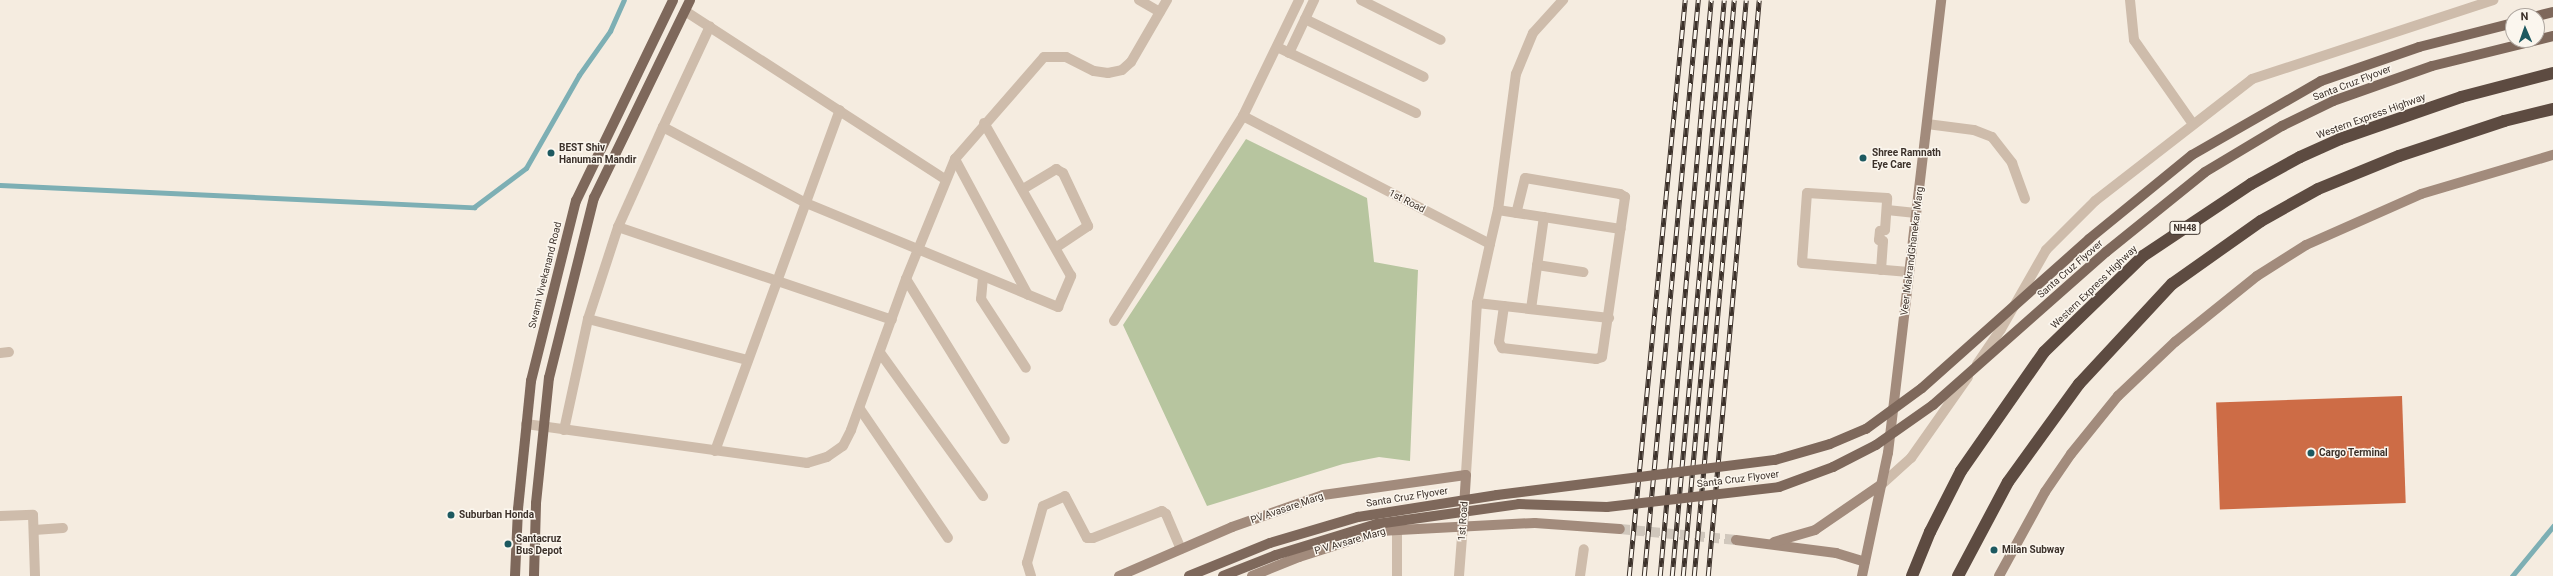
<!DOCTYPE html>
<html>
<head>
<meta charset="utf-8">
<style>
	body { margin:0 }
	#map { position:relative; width:2553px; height:576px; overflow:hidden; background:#f5ece0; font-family:Roboto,sans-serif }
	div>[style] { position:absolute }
	.green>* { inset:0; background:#b7c59f }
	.stream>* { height:5px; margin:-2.5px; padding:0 2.5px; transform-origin:2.5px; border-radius:2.5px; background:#7dafb4 }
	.building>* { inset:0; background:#cd6c46; transform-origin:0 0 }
	.secondary-tunnel>* { height:10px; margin-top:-5px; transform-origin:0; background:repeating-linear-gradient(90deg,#d0c7bc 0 10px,transparent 0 15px) }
	.street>* { height:10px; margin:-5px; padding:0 5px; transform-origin:5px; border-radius:5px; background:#cebcab }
	.secondary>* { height:10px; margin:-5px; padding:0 5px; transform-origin:5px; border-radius:5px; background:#a28b7c }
	.primary>* { height:10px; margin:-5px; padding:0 5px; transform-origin:5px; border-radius:5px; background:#7e685b }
	.highway>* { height:12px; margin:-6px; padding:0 6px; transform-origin:6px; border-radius:6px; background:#5d4b41 }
	.rail>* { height:4.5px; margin-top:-2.25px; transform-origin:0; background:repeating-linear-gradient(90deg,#fbf6ee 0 9px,#3c312a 0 18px); box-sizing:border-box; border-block:1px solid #3c312a }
	.primary-bridge>* { height:10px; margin:-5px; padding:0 5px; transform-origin:5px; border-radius:5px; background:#7e685b }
	.dots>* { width:11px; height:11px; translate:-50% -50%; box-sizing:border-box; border:2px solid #fbf6ee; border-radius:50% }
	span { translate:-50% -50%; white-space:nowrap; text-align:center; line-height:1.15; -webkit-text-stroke:3px #fbf6ee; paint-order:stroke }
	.shield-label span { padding:1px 3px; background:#fbf6ee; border:1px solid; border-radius:3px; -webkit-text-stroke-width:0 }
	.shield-label { font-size:9px; color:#3c312a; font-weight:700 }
	.street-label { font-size:10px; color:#3c312a }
	.poi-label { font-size:10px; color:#3c312a; font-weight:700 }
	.left { translate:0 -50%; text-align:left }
	.north { position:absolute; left:2505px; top:8px; width:40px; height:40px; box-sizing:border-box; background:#fbf6ee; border:1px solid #afa7a0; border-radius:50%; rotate:358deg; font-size:11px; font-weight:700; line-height:16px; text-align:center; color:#3c312a }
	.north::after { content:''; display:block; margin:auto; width:14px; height:18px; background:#1d5960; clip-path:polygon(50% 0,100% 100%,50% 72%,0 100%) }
</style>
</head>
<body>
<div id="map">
	<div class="green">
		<i style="clip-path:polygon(1246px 139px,1367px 198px,1374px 262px,1418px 270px,1410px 461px,1379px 457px,1343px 464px,1207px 506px,1123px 325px)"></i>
	</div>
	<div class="stream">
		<i style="left:0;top:185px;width:475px;rotate:2.7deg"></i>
		<i style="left:474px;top:207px;width:65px;rotate:-36.9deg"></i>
		<i style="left:526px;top:168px;width:107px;rotate:-60.3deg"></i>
		<i style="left:579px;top:75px;width:54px;rotate:-54.8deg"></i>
		<i style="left:610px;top:31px;width:34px;rotate:-66deg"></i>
		<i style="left:2512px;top:576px;width:65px;rotate:-50.6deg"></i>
	</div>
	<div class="building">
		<i style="left:2402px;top:396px;width:107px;height:186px;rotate:88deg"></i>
	</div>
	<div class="secondary-tunnel">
		<i style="left:1620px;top:529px;width:117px;rotate:5.4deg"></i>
	</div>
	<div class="street">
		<i style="left:1139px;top:0;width:24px;rotate:30deg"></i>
		<i style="left:1361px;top:0;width:89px;rotate:26.6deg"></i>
		<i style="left:2130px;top:0;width:40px;rotate:84.3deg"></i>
		<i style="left:2134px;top:40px;width:103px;rotate:54.9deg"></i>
		<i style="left:685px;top:11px;width:310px;rotate:32.9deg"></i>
		<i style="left:1305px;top:19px;width:132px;rotate:26deg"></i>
		<i style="left:1277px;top:47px;width:154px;rotate:25.4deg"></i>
		<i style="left:1289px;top:53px;width:59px;rotate:-64.7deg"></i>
		<i style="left:1243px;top:116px;width:129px;rotate:-64.2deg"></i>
		<i style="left:1927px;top:124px;width:47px;rotate:7.3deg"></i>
		<i style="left:1974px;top:130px;width:19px;rotate:21deg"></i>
		<i style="left:1992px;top:137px;width:33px;rotate:52deg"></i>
		<i style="left:2012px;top:163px;width:38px;rotate:70deg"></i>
		<i style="left:663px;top:127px;width:111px;rotate:-65deg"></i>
		<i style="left:955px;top:159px;width:154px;rotate:61.8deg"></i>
		<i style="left:1023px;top:189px;width:39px;rotate:-31deg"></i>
		<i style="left:1056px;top:169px;width:8px;rotate:30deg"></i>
		<i style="left:1063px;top:173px;width:59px;rotate:64.7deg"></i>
		<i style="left:1088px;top:226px;width:37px;rotate:146deg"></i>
		<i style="left:1498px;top:210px;width:124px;rotate:8.8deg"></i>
		<i style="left:1887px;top:210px;width:29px;rotate:6deg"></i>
		<i style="left:618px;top:227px;width:289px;rotate:18.7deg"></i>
		<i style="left:1490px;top:244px;width:35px;rotate:-77deg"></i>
		<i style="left:1498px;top:210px;width:137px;rotate:-82.5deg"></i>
		<i style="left:1516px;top:74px;width:44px;rotate:-67.5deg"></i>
		<i style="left:1533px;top:33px;width:45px;rotate:-47.7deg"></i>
		<i style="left:1537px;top:265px;width:47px;rotate:8.7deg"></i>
		<i style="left:1881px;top:270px;width:29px;rotate:-86deg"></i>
		<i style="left:1883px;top:241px;width:4px;rotate:-166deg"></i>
		<i style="left:1879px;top:240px;width:9px;rotate:-84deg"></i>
		<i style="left:1880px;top:231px;width:5px;rotate:-11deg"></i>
		<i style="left:1885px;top:230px;width:32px;rotate:-86deg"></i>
		<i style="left:1887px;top:198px;width:80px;rotate:-176.4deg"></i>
		<i style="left:1807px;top:193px;width:70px;rotate:94.1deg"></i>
		<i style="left:1802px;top:263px;width:107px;rotate:4.8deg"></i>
		<i style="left:983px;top:277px;width:22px;rotate:95deg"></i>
		<i style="left:981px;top:299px;width:82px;rotate:56.9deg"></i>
		<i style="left:906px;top:279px;width:188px;rotate:58.3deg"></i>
		<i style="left:1477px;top:303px;width:133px;rotate:6.5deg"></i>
		<i style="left:1504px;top:306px;width:36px;rotate:98deg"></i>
		<i style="left:1499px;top:342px;width:7px;rotate:63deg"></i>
		<i style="left:1502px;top:348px;width:95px;rotate:6.7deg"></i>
		<i style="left:1596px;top:359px;width:6px;rotate:-18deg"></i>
		<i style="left:1602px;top:357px;width:162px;rotate:-81.8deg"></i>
		<i style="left:1625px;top:197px;width:6px;rotate:-149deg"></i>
		<i style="left:1620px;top:194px;width:96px;rotate:-170.4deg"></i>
		<i style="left:1525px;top:178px;width:36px;rotate:104deg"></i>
		<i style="left:1531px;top:309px;width:93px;rotate:-82deg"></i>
		<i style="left:588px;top:319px;width:165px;rotate:14.4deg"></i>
		<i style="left:1114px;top:321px;width:242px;rotate:-57.8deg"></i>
		<i style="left:1243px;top:116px;width:278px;rotate:27.4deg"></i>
		<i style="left:1490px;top:244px;width:60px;rotate:102.4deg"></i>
		<i style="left:1477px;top:303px;width:172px;rotate:93.7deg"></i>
		<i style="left:0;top:353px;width:9px;rotate:-6deg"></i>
		<i style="left:881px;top:354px;width:175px;rotate:54.3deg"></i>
		<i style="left:1977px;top:364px;width:42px;rotate:-55.6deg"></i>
		<i style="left:2001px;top:329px;width:91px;rotate:-60.3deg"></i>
		<i style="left:2046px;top:250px;width:69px;rotate:-45deg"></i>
		<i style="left:2095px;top:201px;width:199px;rotate:-37.8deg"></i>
		<i style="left:2252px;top:79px;width:254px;rotate:-18.1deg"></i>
		<i style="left:860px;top:409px;width:156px;rotate:55.7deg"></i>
		<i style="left:526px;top:424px;width:284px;rotate:7.9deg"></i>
		<i style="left:807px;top:463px;width:21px;rotate:-17deg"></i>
		<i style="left:827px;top:457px;width:19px;rotate:-35deg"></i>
		<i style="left:843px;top:446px;width:18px;rotate:-63deg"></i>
		<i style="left:851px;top:430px;width:161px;rotate:-70deg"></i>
		<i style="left:906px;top:279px;width:130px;rotate:-67.8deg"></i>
		<i style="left:955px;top:159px;width:135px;rotate:-48.9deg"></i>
		<i style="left:1044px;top:57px;width:22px"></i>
		<i style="left:1066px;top:57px;width:31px;rotate:27deg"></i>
		<i style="left:1094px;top:71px;width:14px;rotate:8deg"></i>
		<i style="left:1108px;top:73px;width:14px;rotate:-12deg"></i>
		<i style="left:1122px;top:70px;width:12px;rotate:-42deg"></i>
		<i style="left:1131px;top:62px;width:72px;rotate:-59.9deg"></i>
		<i style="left:564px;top:430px;width:114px;rotate:-77.8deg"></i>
		<i style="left:588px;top:319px;width:97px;rotate:-71.9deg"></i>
		<i style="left:618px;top:227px;width:110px;rotate:-65.8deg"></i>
		<i style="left:663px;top:127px;width:162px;rotate:28deg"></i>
		<i style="left:806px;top:203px;width:273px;rotate:22.4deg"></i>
		<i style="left:1058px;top:307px;width:34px;rotate:-67deg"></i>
		<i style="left:1071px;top:276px;width:176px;rotate:-119.6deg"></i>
		<i style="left:715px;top:451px;width:363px;rotate:-69.9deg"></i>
		<i style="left:1882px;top:484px;width:39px;rotate:-42deg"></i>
		<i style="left:1911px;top:458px;width:99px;rotate:-54.9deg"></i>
		<i style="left:0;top:516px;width:33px;rotate:-2deg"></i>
		<i style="left:33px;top:515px;width:61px;rotate:88.1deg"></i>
		<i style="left:1397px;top:529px;width:47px;rotate:90deg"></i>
		<i style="left:34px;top:530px;width:29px;rotate:-4deg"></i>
		<i style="left:1031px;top:576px;width:14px;rotate:-107deg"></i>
		<i style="left:1027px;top:563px;width:59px;rotate:-74.3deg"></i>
		<i style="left:1043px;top:506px;width:24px;rotate:-24deg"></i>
		<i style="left:1065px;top:496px;width:47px;rotate:62.4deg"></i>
		<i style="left:1087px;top:538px;width:6px"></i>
		<i style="left:1093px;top:538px;width:74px;rotate:-21.4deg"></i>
		<i style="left:1162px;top:511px;width:5px;rotate:37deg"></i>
		<i style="left:1166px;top:514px;width:38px;rotate:67deg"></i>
		<i style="left:1459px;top:576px;width:52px;rotate:-85.6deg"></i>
		<i style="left:1580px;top:576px;width:27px;rotate:-82deg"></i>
	</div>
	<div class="secondary">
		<i style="left:1736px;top:540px;width:101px;rotate:7.4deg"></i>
		<i style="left:1836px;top:553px;width:30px;rotate:17deg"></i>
		<i style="left:1774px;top:542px;width:43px;rotate:-16.3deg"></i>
		<i style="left:1815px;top:530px;width:81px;rotate:-34.5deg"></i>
		<i style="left:1119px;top:576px;width:123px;rotate:-23.4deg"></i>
		<i style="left:1232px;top:527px;width:96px;rotate:-19.4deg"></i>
		<i style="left:1323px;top:495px;width:144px;rotate:-8deg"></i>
		<i style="left:1466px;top:475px;width:49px;rotate:93.5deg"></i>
		<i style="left:1252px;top:576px;width:51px;rotate:-22deg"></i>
		<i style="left:1299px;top:557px;width:85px;rotate:-17.8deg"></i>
		<i style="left:1380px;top:531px;width:155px;rotate:-3deg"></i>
		<i style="left:1535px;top:523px;width:85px;rotate:4deg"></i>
		<i style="left:1862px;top:576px;width:126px;rotate:-78.1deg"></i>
		<i style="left:1888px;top:453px;width:456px;rotate:-83.3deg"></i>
		<i style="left:1999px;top:576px;width:96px;rotate:-61.3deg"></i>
		<i style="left:2045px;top:492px;width:46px;rotate:-55.6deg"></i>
		<i style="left:2071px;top:454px;width:75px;rotate:-51deg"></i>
		<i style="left:2118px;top:396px;width:79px;rotate:-43.5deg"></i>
		<i style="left:2175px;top:342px;width:105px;rotate:-38.8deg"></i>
		<i style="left:2257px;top:276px;width:58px;rotate:-32.3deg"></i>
		<i style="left:2306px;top:245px;width:126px;rotate:-23.9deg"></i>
		<i style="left:2421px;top:194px;width:138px;rotate:-16.5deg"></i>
	</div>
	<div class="primary">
		<i style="left:2537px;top:16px;width:16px;rotate:-14deg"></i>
		<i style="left:2089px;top:239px;width:133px;rotate:-39.2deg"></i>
		<i style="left:2192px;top:155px;width:149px;rotate:-29.8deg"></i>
		<i style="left:2321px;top:81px;width:104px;rotate:-19.1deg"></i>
		<i style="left:2419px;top:47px;width:97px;rotate:-14.3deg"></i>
		<i style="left:2106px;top:252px;width:127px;rotate:-38.9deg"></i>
		<i style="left:2205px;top:172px;width:90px;rotate:-30.9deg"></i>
		<i style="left:2282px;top:126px;width:57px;rotate:-26.1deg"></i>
		<i style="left:2333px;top:101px;width:105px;rotate:-19.5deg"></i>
		<i style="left:2432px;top:66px;width:125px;rotate:-13.9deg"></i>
		<i style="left:515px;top:576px;width:67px;rotate:-87.4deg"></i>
		<i style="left:518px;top:509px;width:129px;rotate:-84.2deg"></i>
		<i style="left:531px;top:381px;width:186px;rotate:-76deg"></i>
		<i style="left:576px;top:201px;width:223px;rotate:-64.2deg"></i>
		<i style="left:534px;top:576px;width:73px;rotate:-88.4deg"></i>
		<i style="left:536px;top:503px;width:126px;rotate:-84.1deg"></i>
		<i style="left:549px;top:378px;width:186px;rotate:-76deg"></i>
		<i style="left:594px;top:198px;width:220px;rotate:-64.1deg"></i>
		<i style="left:1189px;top:576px;width:87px;rotate:-22.2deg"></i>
		<i style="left:1223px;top:576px;width:57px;rotate:-21.6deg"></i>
	</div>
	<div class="highway">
		<i style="left:1912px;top:576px;width:48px;rotate:-67.8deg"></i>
		<i style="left:1930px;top:532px;width:68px;rotate:-63.1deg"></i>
		<i style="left:1961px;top:471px;width:145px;rotate:-55.1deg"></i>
		<i style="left:2044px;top:352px;width:138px;rotate:-44.1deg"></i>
		<i style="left:2143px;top:256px;width:130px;rotate:-33.7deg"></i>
		<i style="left:2251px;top:184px;width:56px;rotate:-28.9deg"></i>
		<i style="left:2300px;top:157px;width:44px;rotate:-24.2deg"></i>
		<i style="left:2340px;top:139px;width:128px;rotate:-19.1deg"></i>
		<i style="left:2461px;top:97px;width:95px;rotate:-14.6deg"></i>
		<i style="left:1958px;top:576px;width:106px;rotate:-62deg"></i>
		<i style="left:2008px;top:482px;width:121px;rotate:-54.1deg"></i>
		<i style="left:2079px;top:384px;width:137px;rotate:-47.1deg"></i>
		<i style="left:2172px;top:284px;width:109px;rotate:-35.3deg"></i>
		<i style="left:2261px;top:221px;width:65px;rotate:-29.3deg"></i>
		<i style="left:2318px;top:189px;width:87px;rotate:-22.2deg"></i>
		<i style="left:2399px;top:156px;width:111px;rotate:-18.4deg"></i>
		<i style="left:2504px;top:121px;width:50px;rotate:-13.8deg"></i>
	</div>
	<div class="rail">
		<i style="left:1629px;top:576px;width:579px;rotate:-84.45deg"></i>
		<i style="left:1644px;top:576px;width:579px;rotate:-84.64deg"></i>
		<i style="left:1660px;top:576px;width:578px;rotate:-84.94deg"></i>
		<i style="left:1672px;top:576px;width:578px;rotate:-84.84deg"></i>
		<i style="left:1683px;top:576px;width:578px;rotate:-84.94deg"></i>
		<i style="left:1694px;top:576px;width:578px;rotate:-84.84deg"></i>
		<i style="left:1708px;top:576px;width:578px;rotate:-84.94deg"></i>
	</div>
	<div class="primary-bridge">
		<i style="left:1270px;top:543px;width:92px;rotate:-16.5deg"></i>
		<i style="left:1358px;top:517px;width:141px;rotate:-9deg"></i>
		<i style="left:1497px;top:495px;width:280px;rotate:-7.2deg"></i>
		<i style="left:1775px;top:460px;width:57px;rotate:-16.2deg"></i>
		<i style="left:1830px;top:444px;width:39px;rotate:-23deg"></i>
		<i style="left:1866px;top:429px;width:69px;rotate:-36.2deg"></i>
		<i style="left:1922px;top:388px;width:224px;rotate:-41.7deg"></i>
		<i style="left:1276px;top:555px;width:106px;rotate:-17.1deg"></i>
		<i style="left:1377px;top:524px;width:143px;rotate:-8deg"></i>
		<i style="left:1519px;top:504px;width:88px;rotate:2deg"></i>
		<i style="left:1607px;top:507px;width:173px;rotate:-6.6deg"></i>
		<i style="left:1779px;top:487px;width:58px;rotate:-20.3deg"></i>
		<i style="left:1833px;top:467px;width:48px;rotate:-27.1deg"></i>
		<i style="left:1876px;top:445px;width:70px;rotate:-35.1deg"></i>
		<i style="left:1933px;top:405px;width:231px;rotate:-41.5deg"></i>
	</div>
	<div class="dots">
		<i style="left:551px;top:153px;background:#1d5960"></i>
		<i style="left:1863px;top:158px;background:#1d5960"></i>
		<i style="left:2311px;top:453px;background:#1d5960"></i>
		<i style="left:451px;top:515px;background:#1d5960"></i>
		<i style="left:508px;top:544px;background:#1d5960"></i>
		<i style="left:1994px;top:550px;background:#1d5960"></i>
	</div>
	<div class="shield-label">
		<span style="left:2185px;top:228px">NH48</span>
	</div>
	<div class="street-label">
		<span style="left:2352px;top:83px;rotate:-21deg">Santa Cruz Flyover</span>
		<span style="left:2371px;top:116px;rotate:-20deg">Western Express Highway</span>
		<span style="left:1407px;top:201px;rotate:27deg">1st Road</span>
		<span style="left:1912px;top:251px;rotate:-83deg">Veer MakrandGhanekar Marg</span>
		<span style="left:2070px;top:269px;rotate:-41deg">Santa Cruz Flyover</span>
		<span style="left:545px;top:275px;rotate:-76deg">Swami Vivekanand Road</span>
		<span style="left:2094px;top:287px;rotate:-44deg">Western Express Highway</span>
		<span style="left:1738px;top:479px;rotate:-7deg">Santa Cruz Flyover</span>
		<span style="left:1407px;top:497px;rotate:-9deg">Santa Cruz Flyover</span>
		<span style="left:1287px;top:508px;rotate:-19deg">PV Avasare Marg</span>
		<span style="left:1463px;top:521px;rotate:-86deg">1st Road</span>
		<span style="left:1350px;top:541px;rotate:-16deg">P V Avsare Marg</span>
	</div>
	<div class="poi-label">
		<span class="left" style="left:559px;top:153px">BEST Shiv<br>Hanuman Mandir</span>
		<span class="left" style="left:1872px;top:158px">Shree Ramnath<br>Eye Care</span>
		<span class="left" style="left:2319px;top:453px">Cargo Terminal</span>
		<span class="left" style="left:459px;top:515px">Suburban Honda</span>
		<span class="left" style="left:516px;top:544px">Santacruz<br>Bus Depot</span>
		<span class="left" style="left:2002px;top:550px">Milan Subway</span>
	</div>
	<div class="north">N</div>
</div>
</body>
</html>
